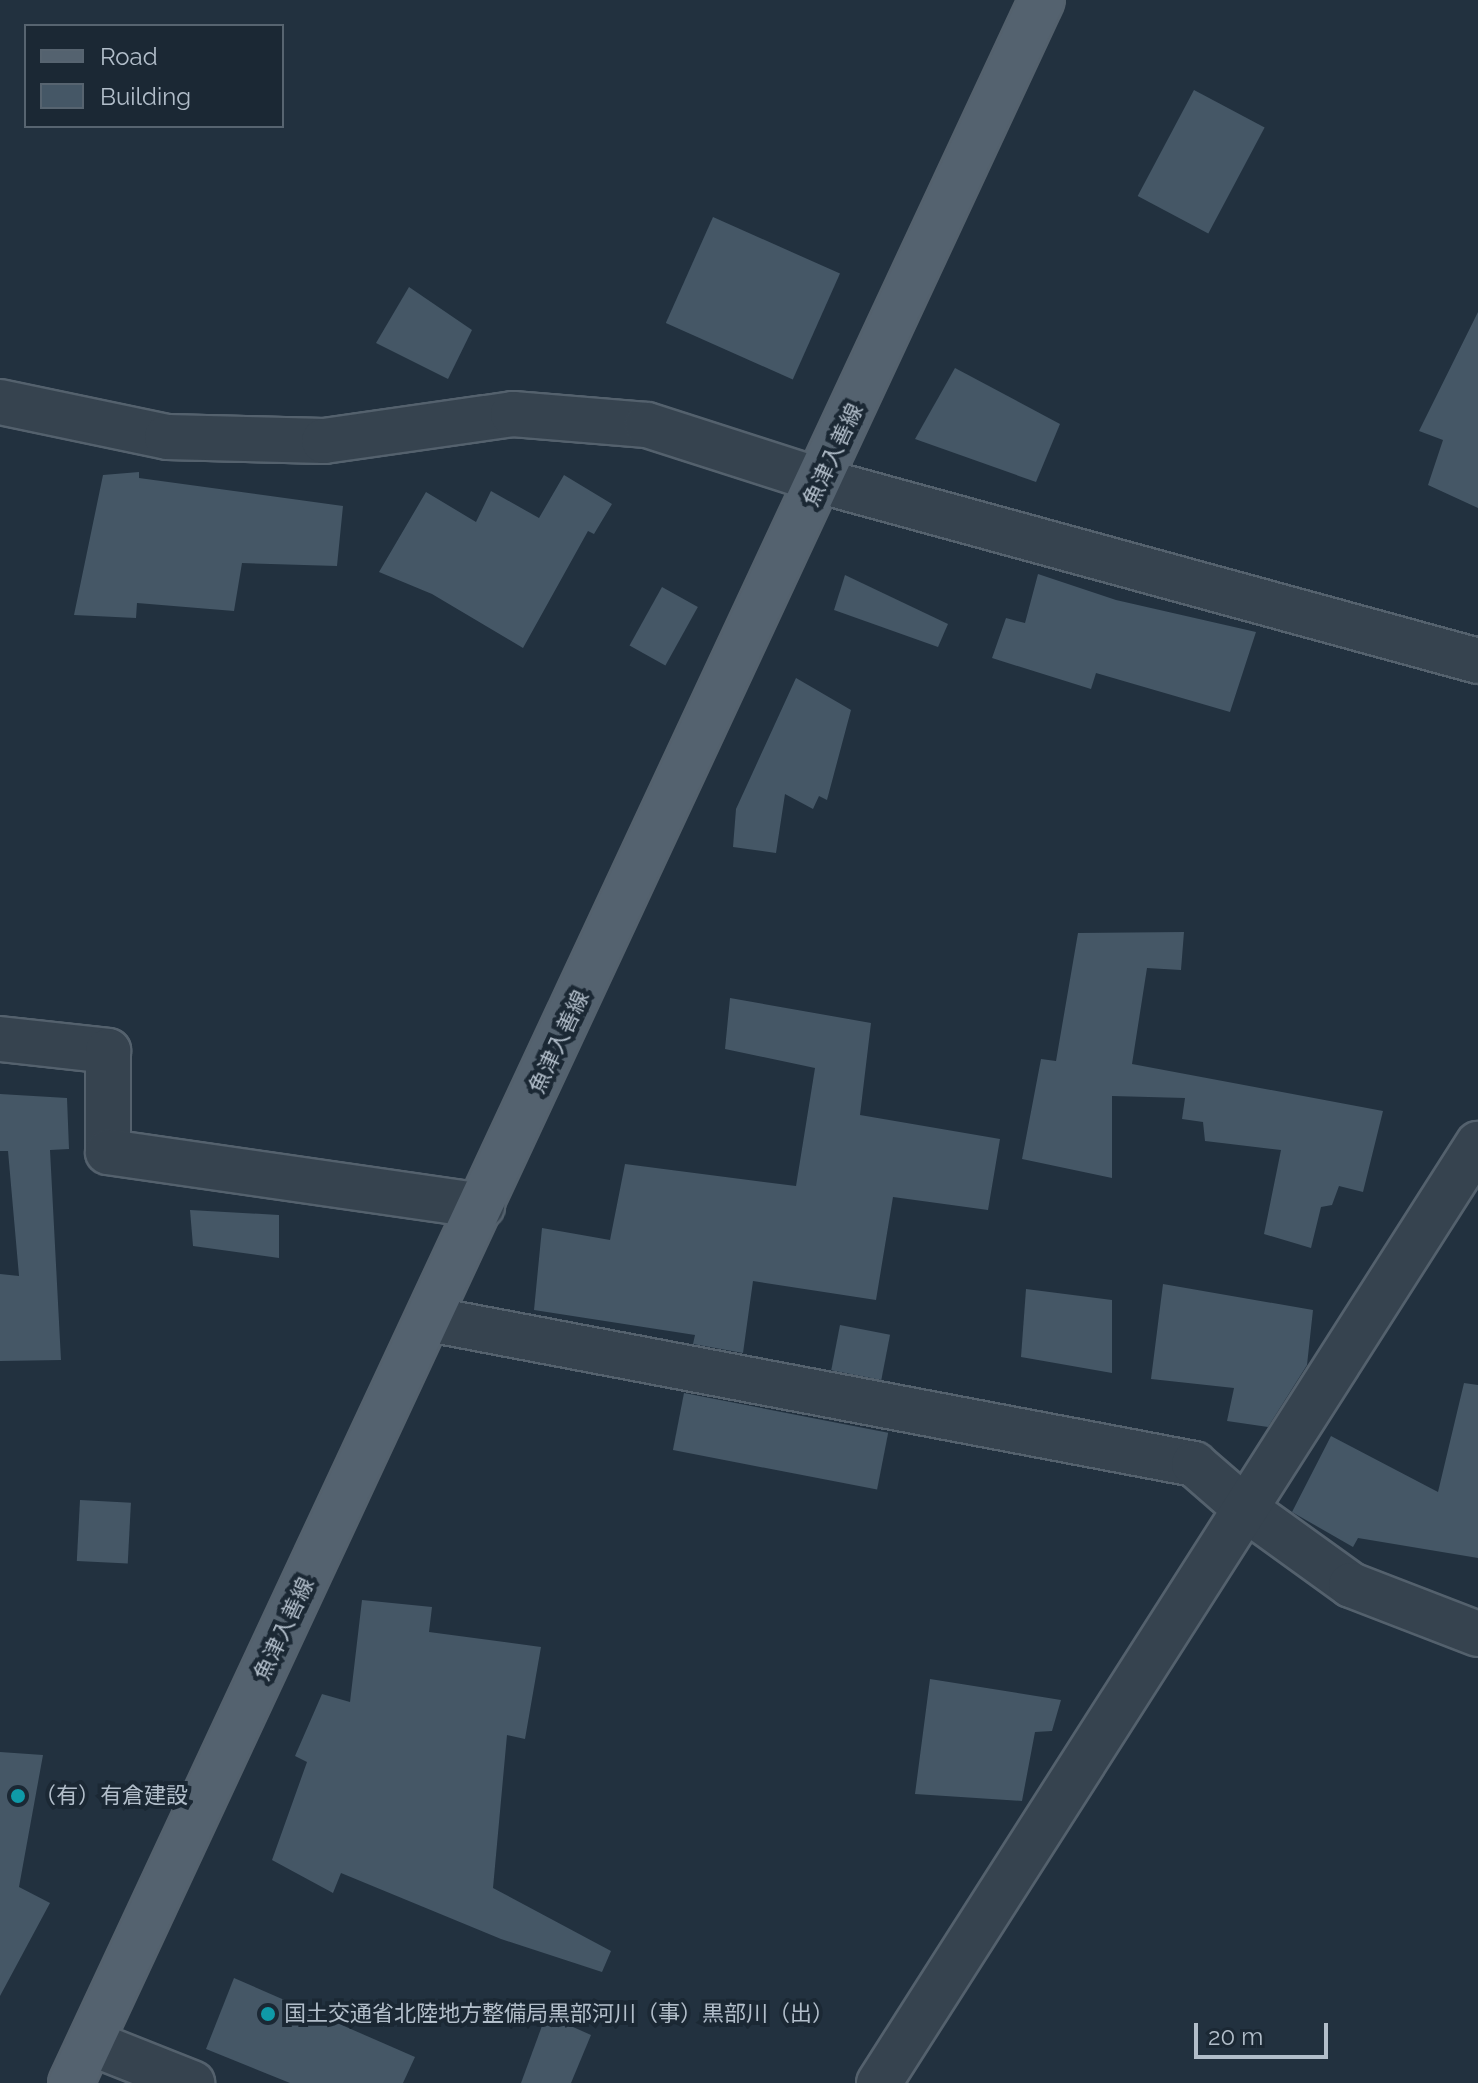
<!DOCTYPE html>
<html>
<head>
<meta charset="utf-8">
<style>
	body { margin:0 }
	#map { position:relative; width:1478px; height:2083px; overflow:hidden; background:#22313f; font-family:Raleway,"Noto Sans JP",sans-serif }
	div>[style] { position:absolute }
	.building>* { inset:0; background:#455766; transform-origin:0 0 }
	.roads { filter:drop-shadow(2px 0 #54616d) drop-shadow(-2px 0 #54616d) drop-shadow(0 2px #54616d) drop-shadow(0 -2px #54616d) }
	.minor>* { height:44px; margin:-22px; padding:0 22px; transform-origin:22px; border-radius:22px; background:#36434f }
	.major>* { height:44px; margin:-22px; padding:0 22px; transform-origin:22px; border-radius:22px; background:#54626f }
	.dots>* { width:22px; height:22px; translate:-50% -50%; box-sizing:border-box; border:4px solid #1b2834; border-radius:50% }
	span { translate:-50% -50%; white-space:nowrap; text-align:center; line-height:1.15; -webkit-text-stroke:8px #1b2834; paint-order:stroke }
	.street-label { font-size:22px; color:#b2beca }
	.poi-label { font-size:22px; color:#b2beca }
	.left { translate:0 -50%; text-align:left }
	.legend { position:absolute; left:24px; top:24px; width:260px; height:104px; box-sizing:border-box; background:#1b2834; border:2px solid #576470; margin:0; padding:10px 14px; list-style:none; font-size:24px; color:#b2beca }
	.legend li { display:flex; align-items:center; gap:16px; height:40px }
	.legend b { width:40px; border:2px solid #576470 }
	.scale { position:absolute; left:1194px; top:2023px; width:134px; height:36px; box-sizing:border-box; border:4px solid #b2beca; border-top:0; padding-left:10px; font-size:24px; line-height:28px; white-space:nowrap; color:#b2beca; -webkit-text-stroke:6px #1b2834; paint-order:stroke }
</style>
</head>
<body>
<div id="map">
	<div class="building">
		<i style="left:1194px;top:90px;width:80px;height:120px;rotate:28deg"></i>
		<i style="left:713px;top:217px;width:139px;height:116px;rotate:24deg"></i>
		<i style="clip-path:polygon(409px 287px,472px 330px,448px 379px,376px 343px)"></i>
		<i style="clip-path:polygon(1478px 312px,1478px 508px,1428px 485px,1443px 440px,1419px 431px)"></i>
		<i style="clip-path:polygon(955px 368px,1060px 424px,1036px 482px,915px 439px)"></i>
		<i style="clip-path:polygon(139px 472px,139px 478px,343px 506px,337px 566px,242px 563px,234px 611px,137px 603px,136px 618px,74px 615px,103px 475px)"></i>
		<i style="clip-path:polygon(564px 475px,612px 504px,594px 534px,588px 531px,523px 648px,432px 594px,379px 572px,426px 492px,476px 522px,491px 491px,539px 518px)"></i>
		<i style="clip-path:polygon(1038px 574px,1116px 600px,1256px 632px,1230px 712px,1096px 673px,1091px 689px,992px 658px,1006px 618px,1025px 623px)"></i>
		<i style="clip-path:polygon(845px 575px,948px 624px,938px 647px,834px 610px)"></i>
		<i style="left:662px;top:587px;width:41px;height:67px;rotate:29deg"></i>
		<i style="clip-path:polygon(796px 678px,851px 710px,827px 800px,819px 796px,813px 809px,785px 794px,776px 853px,733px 847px,736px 809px)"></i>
		<i style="clip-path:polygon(1184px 932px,1181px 970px,1147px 968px,1132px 1064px,1383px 1111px,1363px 1192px,1339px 1186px,1332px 1205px,1321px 1207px,1311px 1248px,1264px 1234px,1281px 1150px,1205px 1141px,1203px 1122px,1182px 1119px,1185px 1098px,1112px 1096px,1112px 1178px,1022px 1159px,1041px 1059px,1056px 1061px,1078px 933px)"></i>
		<i style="clip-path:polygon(730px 998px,871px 1023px,860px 1115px,1000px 1139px,988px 1210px,893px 1197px,876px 1300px,753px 1281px,743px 1353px,693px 1344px,695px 1335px,534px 1310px,542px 1228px,610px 1240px,625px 1164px,796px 1186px,815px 1068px,725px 1049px)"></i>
		<i style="clip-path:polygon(0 1094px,67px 1098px,69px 1149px,50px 1150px,61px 1360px,0 1361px,0 1274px,19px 1276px,8px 1151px,0 1151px)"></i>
		<i style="clip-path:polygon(190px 1210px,279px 1215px,279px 1258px,193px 1246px)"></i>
		<i style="clip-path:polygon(1163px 1284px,1313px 1310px,1307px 1365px,1268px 1427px,1227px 1421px,1234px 1388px,1151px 1379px)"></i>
		<i style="clip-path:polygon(1026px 1289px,1112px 1300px,1112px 1373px,1021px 1357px)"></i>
		<i style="left:840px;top:1325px;width:51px;height:46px;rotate:11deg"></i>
		<i style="clip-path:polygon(1464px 1383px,1478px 1385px,1478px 1558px,1358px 1538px,1353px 1547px,1292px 1512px,1331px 1436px,1438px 1492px)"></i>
		<i style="left:684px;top:1393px;width:208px;height:58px;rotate:11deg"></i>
		<i style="left:80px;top:1500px;width:51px;height:61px;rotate:3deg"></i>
		<i style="clip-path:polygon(362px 1600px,432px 1607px,429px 1632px,541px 1647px,525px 1739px,507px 1735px,493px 1888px,611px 1951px,602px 1972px,501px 1939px,341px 1873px,333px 1893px,272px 1860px,307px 1762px,295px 1756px,322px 1694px,350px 1702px)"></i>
		<i style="clip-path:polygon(930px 1679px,1061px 1700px,1052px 1731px,1035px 1732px,1022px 1801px,915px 1794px)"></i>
		<i style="clip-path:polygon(0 1752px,43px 1755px,19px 1887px,50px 1903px,0 1996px)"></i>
		<i style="clip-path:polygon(234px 1978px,415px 2057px,403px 2083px,290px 2083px,206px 2049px)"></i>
		<i style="clip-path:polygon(546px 2015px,591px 2035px,571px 2083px,521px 2083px)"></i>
	</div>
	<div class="roads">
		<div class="minor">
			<i style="left:0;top:402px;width:171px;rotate:11.8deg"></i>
			<i style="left:167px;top:437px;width:157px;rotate:1.5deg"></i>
			<i style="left:324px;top:441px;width:191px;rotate:-8.1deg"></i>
			<i style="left:513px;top:414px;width:134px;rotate:4.7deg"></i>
			<i style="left:647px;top:425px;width:183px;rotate:17.8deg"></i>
			<i style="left:821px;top:481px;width:681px;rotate:15.32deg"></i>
			<i style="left:0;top:1039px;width:109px;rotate:6.3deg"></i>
			<i style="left:108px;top:1051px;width:101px;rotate:90deg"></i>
			<i style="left:108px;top:1152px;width:378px;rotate:8.2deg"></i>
			<i style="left:429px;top:1319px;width:779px;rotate:10.73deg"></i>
			<i style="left:1194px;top:1464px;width:70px;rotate:41deg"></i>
			<i style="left:1247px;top:1510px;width:128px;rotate:35.8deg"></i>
			<i style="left:1351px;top:1585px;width:136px;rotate:21.1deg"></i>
			<i style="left:91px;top:2043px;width:109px;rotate:21.6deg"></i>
			<i style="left:879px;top:2083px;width:1114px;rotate:-57.47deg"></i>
		</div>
		<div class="major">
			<i style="left:71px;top:2083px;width:2298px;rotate:-65.01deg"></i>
		</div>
	</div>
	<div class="dots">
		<i style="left:18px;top:1796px;background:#0f9aa8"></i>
		<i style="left:268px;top:2014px;background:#0f9aa8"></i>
	</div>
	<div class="street-label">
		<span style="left:833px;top:455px;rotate:-65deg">魚津入善線</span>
		<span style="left:559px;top:1042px;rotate:-65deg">魚津入善線</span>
		<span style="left:284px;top:1629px;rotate:-65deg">魚津入善線</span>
	</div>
	<div class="poi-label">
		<span class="left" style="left:34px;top:1796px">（有）有倉建設</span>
		<span class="left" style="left:284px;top:2014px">国土交通省北陸地方整備局黒部河川（事）黒部川（出）</span>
	</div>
	<ul class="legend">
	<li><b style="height:10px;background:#54626f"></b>Road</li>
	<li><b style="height:22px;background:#455766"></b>Building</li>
	</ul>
	<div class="scale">20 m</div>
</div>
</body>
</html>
